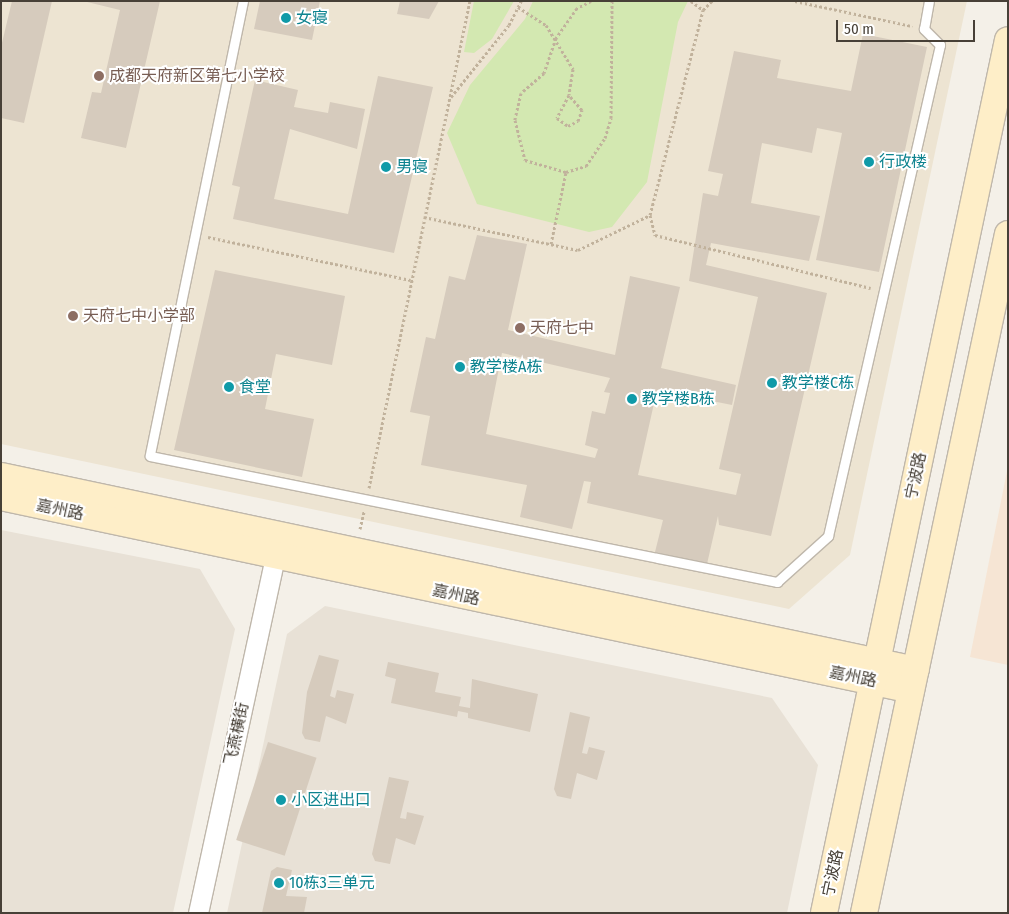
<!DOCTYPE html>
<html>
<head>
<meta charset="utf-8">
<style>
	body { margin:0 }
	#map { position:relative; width:1009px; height:914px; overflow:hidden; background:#f4f0e8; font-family:"Fira Sans Condensed","Noto Sans SC",sans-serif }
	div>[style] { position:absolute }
	.residential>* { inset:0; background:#e8e1d6 }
	.commercial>* { inset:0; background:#f6e5d4 }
	.education>* { inset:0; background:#ede4d2 }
	.green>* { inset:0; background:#d3e8b1 }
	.building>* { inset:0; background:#d6cbbd; transform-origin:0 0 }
	.path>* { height:3px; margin-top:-1.5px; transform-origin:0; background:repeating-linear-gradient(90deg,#c1b29c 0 2.5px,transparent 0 5px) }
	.roads { filter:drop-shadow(1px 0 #bfb7ab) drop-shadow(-1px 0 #bfb7ab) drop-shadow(0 1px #bfb7ab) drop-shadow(0 -1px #bfb7ab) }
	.lane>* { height:9px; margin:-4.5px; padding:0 4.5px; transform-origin:4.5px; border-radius:4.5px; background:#fff }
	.street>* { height:19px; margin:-9.5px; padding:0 9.5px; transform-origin:9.5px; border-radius:9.5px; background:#fff }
	.secondary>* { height:26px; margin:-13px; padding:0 13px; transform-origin:13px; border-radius:13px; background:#feeec8 }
	.dots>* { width:14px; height:14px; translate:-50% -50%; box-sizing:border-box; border:2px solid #fff; border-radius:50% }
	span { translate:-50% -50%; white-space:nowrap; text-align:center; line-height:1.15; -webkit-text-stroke:4px #fff; paint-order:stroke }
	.culture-label { font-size:16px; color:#0d838f }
	.left { translate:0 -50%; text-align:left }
	.education-label { font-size:16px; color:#785e54 }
	.street-label { font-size:16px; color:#474037 }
	.frame { position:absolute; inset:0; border:2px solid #474037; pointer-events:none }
	.scale { position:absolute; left:836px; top:20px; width:139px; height:22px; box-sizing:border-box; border:2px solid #474037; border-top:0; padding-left:6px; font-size:15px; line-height:18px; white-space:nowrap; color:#474037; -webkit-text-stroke:4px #fff; paint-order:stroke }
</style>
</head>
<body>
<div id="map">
	<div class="residential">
		<i style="clip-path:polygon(1px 530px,200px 569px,235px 629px,173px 913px,1px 913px)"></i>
		<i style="clip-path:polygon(325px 606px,772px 698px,818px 765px,787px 913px,227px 913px,287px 634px)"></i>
	</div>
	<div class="commercial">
		<i style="clip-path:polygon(1008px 466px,1008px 665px,970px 657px)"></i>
	</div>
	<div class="education">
		<i style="clip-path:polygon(1px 1px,967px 1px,850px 555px,789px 609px,1px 444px)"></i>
	</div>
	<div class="green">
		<i style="clip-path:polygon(474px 1px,514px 1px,492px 39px,474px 53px,464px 52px)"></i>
		<i style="clip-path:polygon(533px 1px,688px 1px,678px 22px,647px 182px,612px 227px,589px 232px,477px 204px,447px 133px,470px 85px,525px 19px)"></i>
	</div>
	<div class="building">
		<i style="clip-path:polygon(12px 1px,52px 1px,24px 123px,1px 118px,1px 47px)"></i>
		<i style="clip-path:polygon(83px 1px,160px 1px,126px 148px,81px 138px,92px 92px,101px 93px,120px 10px)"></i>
		<i style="clip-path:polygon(260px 1px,320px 1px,312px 40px,254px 29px)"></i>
		<i style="clip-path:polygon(400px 1px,439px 1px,429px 19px,397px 14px)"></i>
		<i style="clip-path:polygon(evenodd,863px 34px,927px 47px,879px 272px,816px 260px,842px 133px,817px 128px,812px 153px,762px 143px,751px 203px,820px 216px,809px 261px,711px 243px,706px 265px,827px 293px,771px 536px,719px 525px,718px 516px,707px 564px,655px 552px,663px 520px,587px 503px,591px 482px,584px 481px,572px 529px,520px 517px,527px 485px,421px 465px,430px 416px,410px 412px,426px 337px,435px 339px,449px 276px,465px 280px,477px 235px,527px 244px,508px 330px,615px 355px,630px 276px,680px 287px,661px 368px,736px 385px,732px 405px,657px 390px,638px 475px,736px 495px,741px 474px,719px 469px,758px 297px,689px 281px,703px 193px,718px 196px,723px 174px,708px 171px,734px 51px,781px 60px,777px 78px,851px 91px,863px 34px,502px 353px,610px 378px,604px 392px,610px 393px,605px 414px,592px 411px,585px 445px,598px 449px,595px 458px,486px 434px,502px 353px)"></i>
		<i style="clip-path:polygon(378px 76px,433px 87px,394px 253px,233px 219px,240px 187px,232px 185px,255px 80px,298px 90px,294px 107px,328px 113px,330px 102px,365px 109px,357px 149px,290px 129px,274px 199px,348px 214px)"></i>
		<i style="clip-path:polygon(215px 270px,345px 296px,332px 365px,276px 354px,265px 409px,314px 419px,302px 477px,174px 450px)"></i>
		<i style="clip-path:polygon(319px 655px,339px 660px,330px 696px,335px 698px,337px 690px,354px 694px,346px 724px,326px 716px,320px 742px,305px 739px,302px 733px,307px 692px)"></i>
		<i style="clip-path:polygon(388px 662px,439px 673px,435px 692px,461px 697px,459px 706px,470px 708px,472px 679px,538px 694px,530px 732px,468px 718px,468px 713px,458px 711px,457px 717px,391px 703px,396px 679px,385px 676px)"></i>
		<i style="clip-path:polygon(570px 712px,590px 717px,582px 753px,587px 754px,589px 747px,605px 751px,597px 780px,577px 773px,571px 799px,557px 796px,554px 789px)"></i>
		<i style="left:268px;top:742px;width:51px;height:103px;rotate:18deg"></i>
		<i style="clip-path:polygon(389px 777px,409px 781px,400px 818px,406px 819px,407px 812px,424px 816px,415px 845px,396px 838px,390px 864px,375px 861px,372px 854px)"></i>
		<i style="clip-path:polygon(277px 867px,292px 870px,286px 896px,307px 897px,304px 913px,262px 913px,271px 871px)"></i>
	</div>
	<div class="path">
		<i style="left:591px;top:1px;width:16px;rotate:153deg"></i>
		<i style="left:577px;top:8px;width:37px;rotate:125deg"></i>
		<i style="left:556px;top:38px;width:37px;rotate:109deg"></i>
		<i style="left:544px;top:73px;width:30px;rotate:139deg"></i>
		<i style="left:521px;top:93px;width:28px;rotate:103deg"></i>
		<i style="left:515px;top:120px;width:41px;rotate:76deg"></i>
		<i style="left:525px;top:160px;width:43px;rotate:16.3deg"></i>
		<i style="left:566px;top:172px;width:21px;rotate:-17deg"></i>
		<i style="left:586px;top:166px;width:34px;rotate:-56deg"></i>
		<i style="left:605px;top:138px;width:21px;rotate:-73deg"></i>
		<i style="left:611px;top:118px;width:117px;rotate:-89.5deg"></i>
		<i style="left:691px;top:1px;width:15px;rotate:37deg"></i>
		<i style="left:795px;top:1px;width:120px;rotate:12.1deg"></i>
		<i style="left:518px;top:7px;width:33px;rotate:33deg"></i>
		<i style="left:546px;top:25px;width:52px;rotate:58.5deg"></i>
		<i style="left:573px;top:69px;width:26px;rotate:99deg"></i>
		<i style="left:569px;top:95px;width:26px;rotate:118deg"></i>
		<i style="left:557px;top:118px;width:14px;rotate:36deg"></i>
		<i style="left:568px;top:126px;width:11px;rotate:-27deg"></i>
		<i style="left:578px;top:121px;width:12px;rotate:-70deg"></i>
		<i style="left:582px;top:110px;width:20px;rotate:-131deg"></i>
		<i style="left:451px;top:97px;width:92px;rotate:-51.1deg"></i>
		<i style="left:509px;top:25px;width:27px;rotate:-63deg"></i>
		<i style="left:650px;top:215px;width:21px;rotate:76deg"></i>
		<i style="left:655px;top:235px;width:222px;rotate:13.8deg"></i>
		<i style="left:424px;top:217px;width:157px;rotate:12.1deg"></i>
		<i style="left:578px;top:250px;width:80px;rotate:-25.9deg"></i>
		<i style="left:650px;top:215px;width:212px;rotate:-75.5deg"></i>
		<i style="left:703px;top:10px;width:13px;rotate:-45deg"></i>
		<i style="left:208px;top:237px;width:207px;rotate:12deg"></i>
		<i style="left:551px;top:244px;width:74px;rotate:-78.2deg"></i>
		<i style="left:369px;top:488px;width:497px;rotate:-78.3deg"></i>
		<i style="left:360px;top:529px;width:18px;rotate:-77deg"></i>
	</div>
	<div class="roads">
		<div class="lane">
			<i style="left:243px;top:1px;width:464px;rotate:101.6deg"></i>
			<i style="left:150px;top:456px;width:640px;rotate:11.36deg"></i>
			<i style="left:777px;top:582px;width:69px;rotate:-42deg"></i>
			<i style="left:828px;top:536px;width:504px;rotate:-77.15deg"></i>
			<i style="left:940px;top:45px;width:23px;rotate:-135deg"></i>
			<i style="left:924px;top:29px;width:28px;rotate:-80deg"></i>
		</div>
		<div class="street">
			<i style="left:198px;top:913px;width:365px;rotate:-77.8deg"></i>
		</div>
		<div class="secondary">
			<i style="left:1px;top:476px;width:935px;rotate:11.97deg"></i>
			<i style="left:1px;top:497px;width:930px;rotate:11.97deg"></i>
			<i style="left:824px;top:913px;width:892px;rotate:-78.1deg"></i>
			<i style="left:864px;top:913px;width:694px;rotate:-78.03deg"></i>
		</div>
	</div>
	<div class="dots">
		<i style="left:286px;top:18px;background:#0f9aa8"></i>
		<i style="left:99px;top:76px;background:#8d6e63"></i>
		<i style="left:869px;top:162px;background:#0f9aa8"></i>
		<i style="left:386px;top:167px;background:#0f9aa8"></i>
		<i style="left:73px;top:316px;background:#8d6e63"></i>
		<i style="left:520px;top:328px;background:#8d6e63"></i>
		<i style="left:460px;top:367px;background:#0f9aa8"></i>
		<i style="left:772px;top:383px;background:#0f9aa8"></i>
		<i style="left:229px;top:387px;background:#0f9aa8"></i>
		<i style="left:632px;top:399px;background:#0f9aa8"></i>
		<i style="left:281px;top:800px;background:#0f9aa8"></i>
		<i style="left:279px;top:883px;background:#0f9aa8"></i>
	</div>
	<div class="culture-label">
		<span class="left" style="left:296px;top:18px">女寝</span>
		<span class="left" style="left:879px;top:162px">行政楼</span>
		<span class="left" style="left:396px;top:167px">男寝</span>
		<span class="left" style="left:470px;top:367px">教学楼A栋</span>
		<span class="left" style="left:782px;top:383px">教学楼C栋</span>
		<span class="left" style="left:239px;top:387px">食堂</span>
		<span class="left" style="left:642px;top:399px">教学楼B栋</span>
		<span class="left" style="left:291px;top:800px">小区进出口</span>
		<span class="left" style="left:289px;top:883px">10栋3三单元</span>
	</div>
	<div class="education-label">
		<span class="left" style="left:109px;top:76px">成都天府新区第七小学校</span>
		<span class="left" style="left:83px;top:316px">天府七中小学部</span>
		<span class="left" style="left:530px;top:328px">天府七中</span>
	</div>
	<div class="street-label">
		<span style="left:916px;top:476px;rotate:-78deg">宁波路</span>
		<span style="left:60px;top:510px;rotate:12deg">嘉州路</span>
		<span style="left:456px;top:595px;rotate:12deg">嘉州路</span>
		<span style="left:853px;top:677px;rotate:12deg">嘉州路</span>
		<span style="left:237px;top:734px;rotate:-78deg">飞燕横街</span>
		<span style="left:833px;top:873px;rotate:-78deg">宁波路</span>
	</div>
	<div class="frame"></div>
	<div class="scale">50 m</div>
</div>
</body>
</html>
